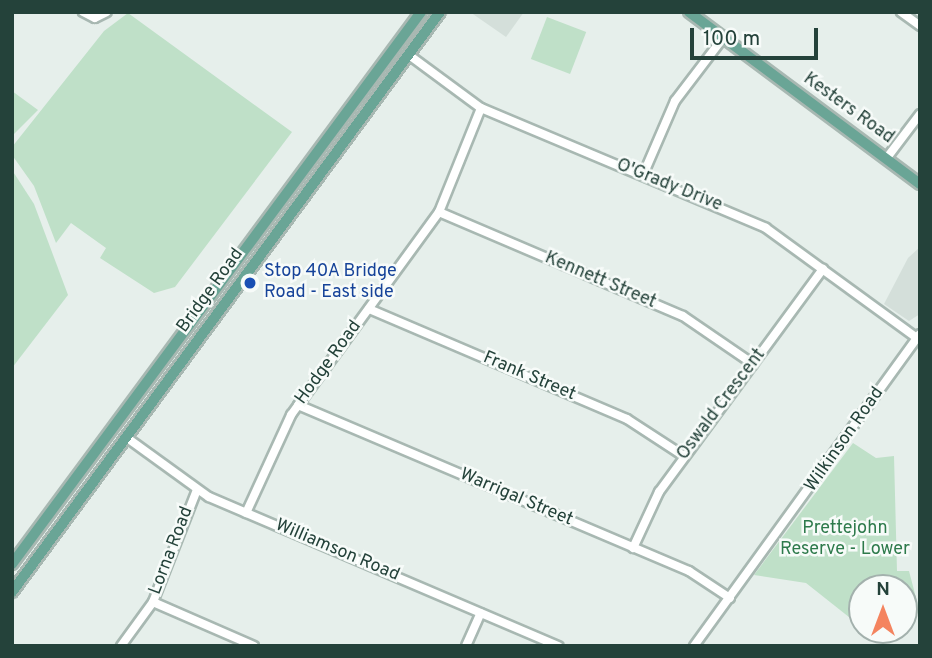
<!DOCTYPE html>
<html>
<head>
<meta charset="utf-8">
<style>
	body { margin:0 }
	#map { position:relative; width:932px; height:658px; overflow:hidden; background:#e6efeb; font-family:Overpass,sans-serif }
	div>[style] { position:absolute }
	.built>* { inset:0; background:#d4dfda }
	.green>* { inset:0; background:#bfe0c8; transform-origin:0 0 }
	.roads { filter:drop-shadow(2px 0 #a8b8b2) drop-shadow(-2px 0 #a8b8b2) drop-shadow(0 2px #a8b8b2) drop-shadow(0 -2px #a8b8b2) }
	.minor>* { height:8px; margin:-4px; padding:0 4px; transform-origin:4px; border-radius:4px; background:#fff }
	.major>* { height:10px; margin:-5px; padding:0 5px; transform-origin:5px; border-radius:5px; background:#6aa596 }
	.dots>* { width:19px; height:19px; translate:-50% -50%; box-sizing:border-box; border:4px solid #f7fbf9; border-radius:50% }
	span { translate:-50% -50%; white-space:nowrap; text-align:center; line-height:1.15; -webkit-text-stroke:5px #f7fbf9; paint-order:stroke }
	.street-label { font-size:18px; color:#24423a }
	.transit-label { font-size:18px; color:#164399 }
	.left { translate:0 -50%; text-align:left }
	.park-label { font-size:18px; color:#2d7a4b }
	.frame { position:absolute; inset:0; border:14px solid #24423a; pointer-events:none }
	.north { position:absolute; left:848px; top:574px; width:70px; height:70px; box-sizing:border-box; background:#f7fbf9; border:2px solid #a3b1ad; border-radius:50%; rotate:0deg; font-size:19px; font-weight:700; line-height:28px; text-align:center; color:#24423a }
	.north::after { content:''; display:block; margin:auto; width:24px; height:32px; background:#f4845f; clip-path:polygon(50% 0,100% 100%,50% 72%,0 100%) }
	.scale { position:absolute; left:690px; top:28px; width:128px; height:32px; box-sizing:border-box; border:4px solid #24423a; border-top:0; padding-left:9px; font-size:21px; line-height:24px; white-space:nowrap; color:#24423a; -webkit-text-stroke:5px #f7fbf9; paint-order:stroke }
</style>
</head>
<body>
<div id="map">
	<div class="built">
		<i style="clip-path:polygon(470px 12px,524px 12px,506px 37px)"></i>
		<i style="clip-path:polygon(920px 247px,920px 314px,909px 321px,884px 304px,908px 258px)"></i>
	</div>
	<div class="green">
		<i style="clip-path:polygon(128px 13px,292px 132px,175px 287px,154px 293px,100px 258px,106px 248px,71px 223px,56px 243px,34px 186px,12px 155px,12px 147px,104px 31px)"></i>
		<i style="left:547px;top:17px;width:42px;height:45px;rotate:21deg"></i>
		<i style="clip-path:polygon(12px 91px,38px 110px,12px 136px)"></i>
		<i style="clip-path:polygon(12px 170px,34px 204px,68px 295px,12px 368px)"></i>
		<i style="clip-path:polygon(853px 443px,876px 458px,894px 456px,897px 571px,909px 571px,920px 613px,904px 616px,904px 588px,862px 588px,859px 625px,806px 583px,754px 575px)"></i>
	</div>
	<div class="roads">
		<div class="minor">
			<i style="left:83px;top:12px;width:13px;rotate:27deg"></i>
			<i style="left:95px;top:18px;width:13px;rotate:-27deg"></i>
			<i style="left:901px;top:12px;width:24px;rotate:36deg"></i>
			<i style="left:409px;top:55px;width:89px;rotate:36.4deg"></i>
			<i style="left:481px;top:108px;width:309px;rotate:22.8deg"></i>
			<i style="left:766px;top:228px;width:187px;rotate:36.1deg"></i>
			<i style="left:886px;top:159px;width:56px;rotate:-52.9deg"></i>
			<i style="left:643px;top:175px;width:81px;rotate:-66.6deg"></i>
			<i style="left:675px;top:101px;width:79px;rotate:-52.7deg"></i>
			<i style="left:439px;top:212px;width:265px;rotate:23.1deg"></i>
			<i style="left:683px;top:316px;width:85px;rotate:34.4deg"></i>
			<i style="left:369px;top:309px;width:280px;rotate:23.1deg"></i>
			<i style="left:627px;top:419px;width:68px;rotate:33deg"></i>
			<i style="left:298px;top:405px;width:425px;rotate:23deg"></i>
			<i style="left:689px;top:571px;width:49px;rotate:33.4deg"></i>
			<i style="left:126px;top:437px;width:102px;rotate:35.9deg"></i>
			<i style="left:209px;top:497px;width:380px;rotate:23.1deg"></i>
			<i style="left:246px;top:513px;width:108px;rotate:-65.3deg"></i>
			<i style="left:291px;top:415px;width:251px;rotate:-53.9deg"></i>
			<i style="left:439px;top:212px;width:112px;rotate:-68deg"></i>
			<i style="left:633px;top:548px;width:62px;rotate:-65.1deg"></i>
			<i style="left:659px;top:492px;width:277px;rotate:-53.7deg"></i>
			<i style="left:153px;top:602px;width:110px;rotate:23.5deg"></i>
			<i style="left:121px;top:646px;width:54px;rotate:-54deg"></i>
			<i style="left:153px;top:602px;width:120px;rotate:-68.6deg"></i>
			<i style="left:466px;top:646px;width:36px;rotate:-66deg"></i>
			<i style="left:694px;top:646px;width:385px;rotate:-54.1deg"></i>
		</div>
		<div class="major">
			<i style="left:689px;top:12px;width:288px;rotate:36.7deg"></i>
			<i style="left:12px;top:564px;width:687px;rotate:-53.46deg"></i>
			<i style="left:12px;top:592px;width:721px;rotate:-53.58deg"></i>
		</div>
	</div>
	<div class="dots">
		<i style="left:250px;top:283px;background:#1a4fb4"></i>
	</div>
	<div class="street-label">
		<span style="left:848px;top:109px;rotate:36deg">Kesters Road</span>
		<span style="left:669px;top:186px;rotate:22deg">O'Grady Drive</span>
		<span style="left:600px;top:281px;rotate:23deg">Kennett Street</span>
		<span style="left:211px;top:291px;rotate:-54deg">Bridge Road</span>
		<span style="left:329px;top:363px;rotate:-54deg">Hodge Road</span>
		<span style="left:529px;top:377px;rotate:23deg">Frank Street</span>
		<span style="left:722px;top:405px;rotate:-53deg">Oswald Crescent</span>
		<span style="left:845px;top:440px;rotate:-55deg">Wilkinson Road</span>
		<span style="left:516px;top:498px;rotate:23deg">Warrigal Street</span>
		<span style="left:172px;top:551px;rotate:-69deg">Lorna Road</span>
		<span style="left:337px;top:551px;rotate:23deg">Williamson Road</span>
	</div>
	<div class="transit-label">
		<span class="left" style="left:264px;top:283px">Stop 40A Bridge<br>Road - East side</span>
	</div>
	<div class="park-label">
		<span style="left:845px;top:540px">Prettejohn<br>Reserve - Lower</span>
	</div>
	<div class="frame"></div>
	<div class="north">N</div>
	<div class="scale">100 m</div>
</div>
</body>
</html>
